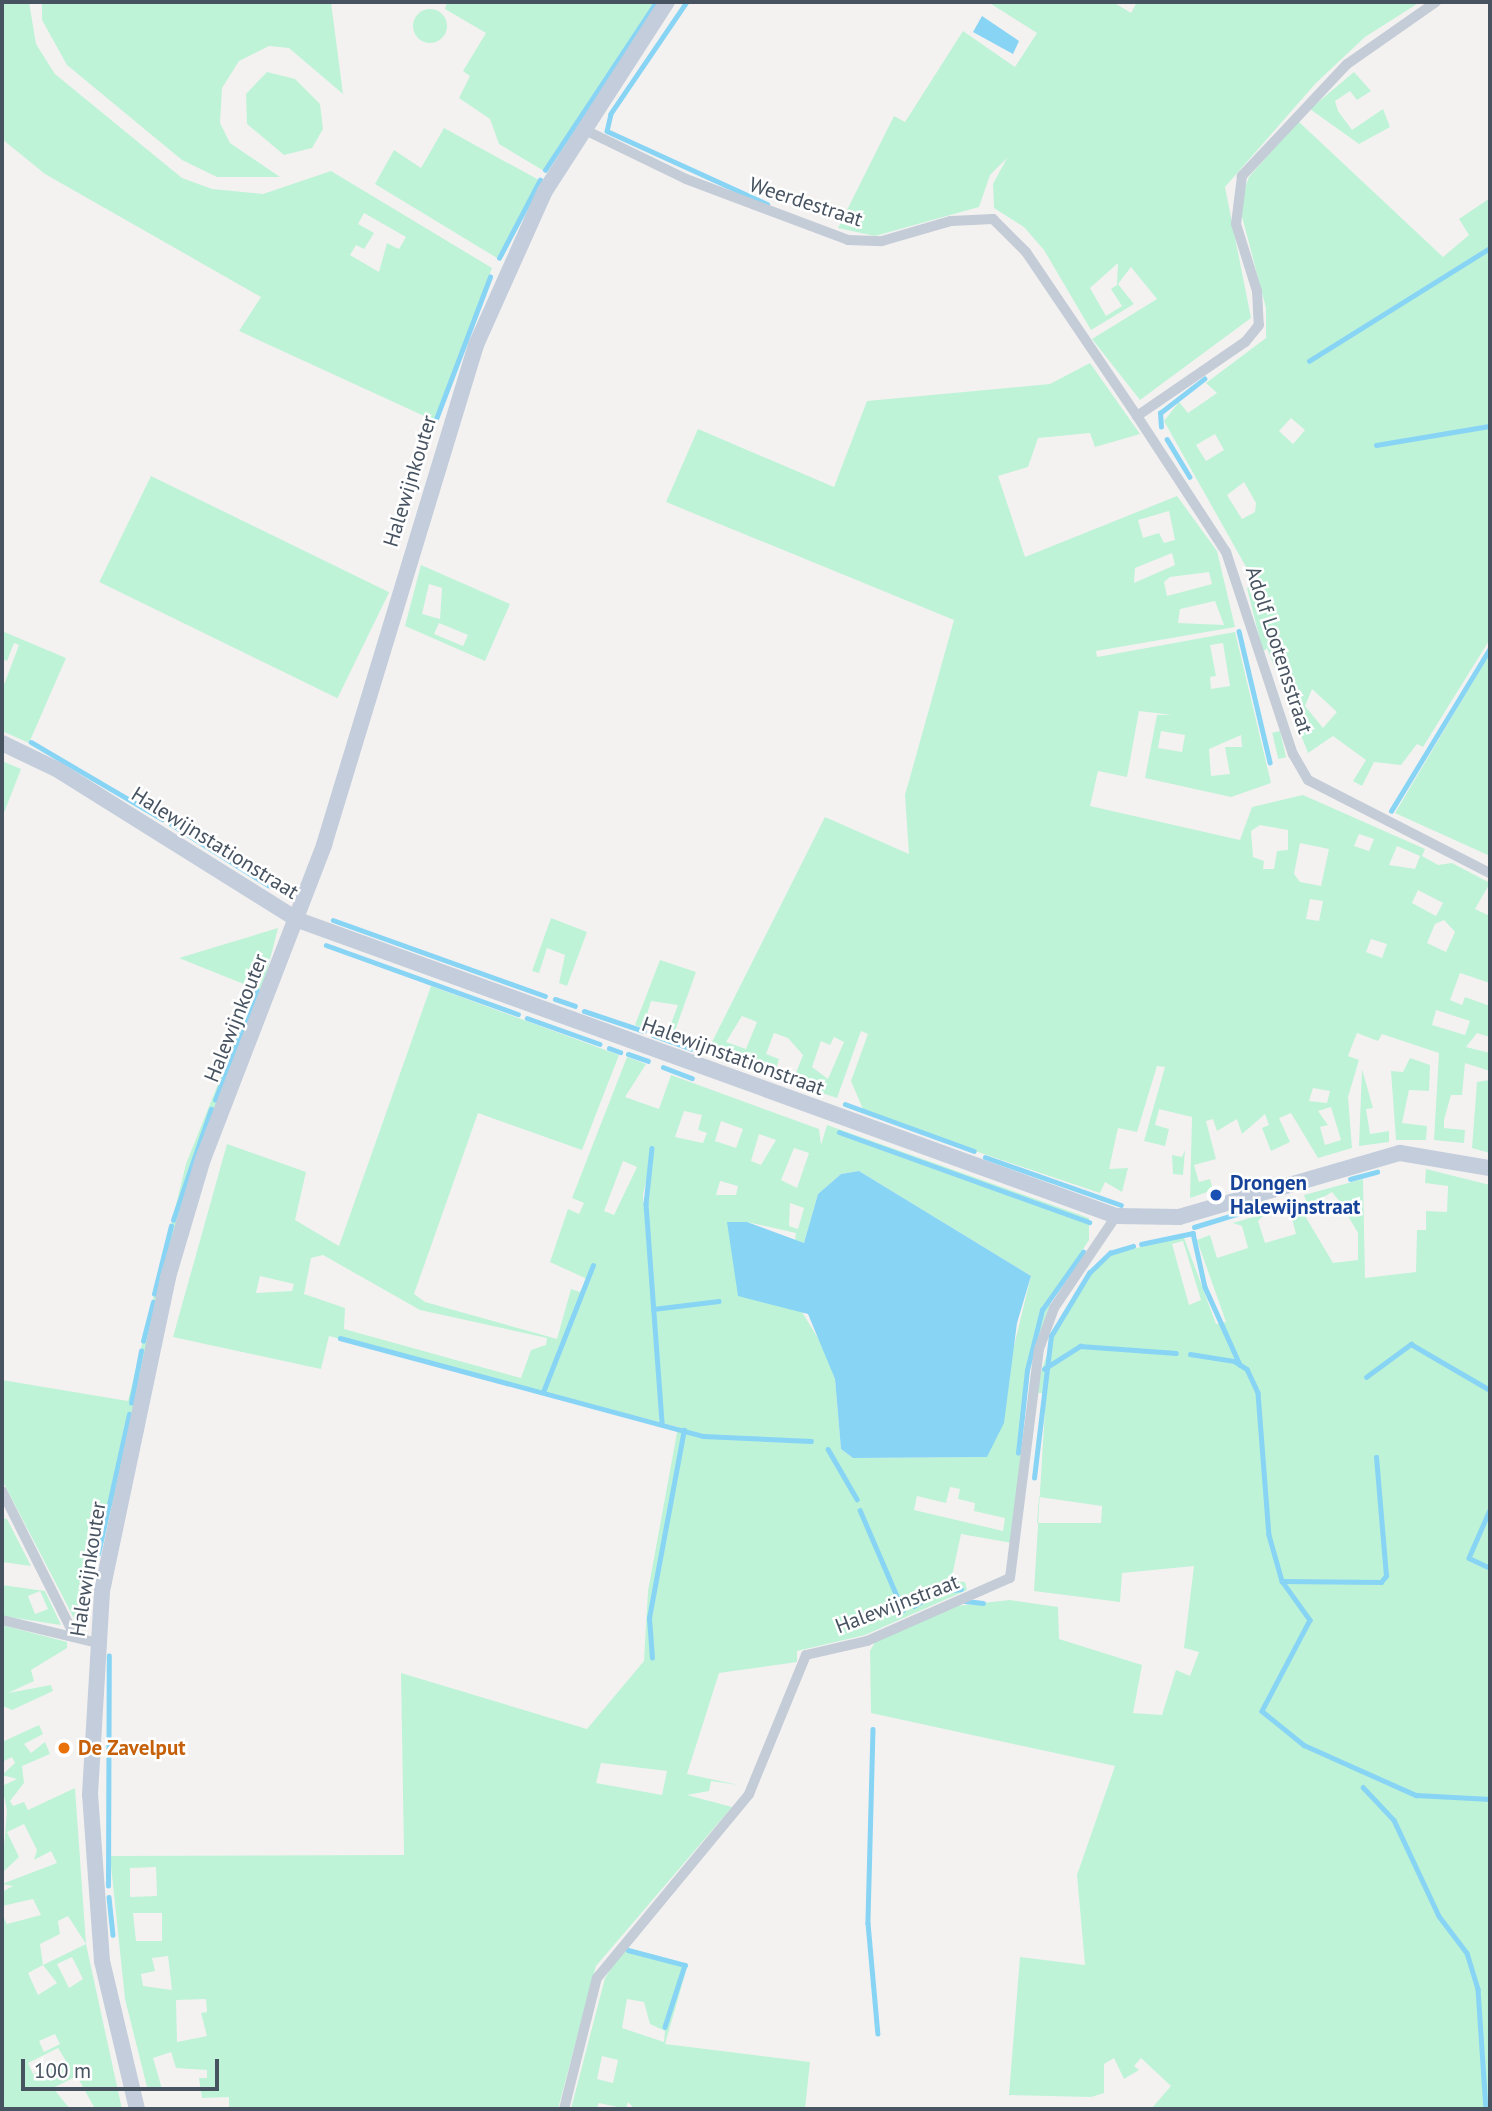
<!DOCTYPE html>
<html>
<head>
<meta charset="utf-8">
<style>
	body { margin:0 }
	#map { position:relative; width:1492px; height:2111px; overflow:hidden; background:#f4f2f1; font-family:"PT Sans",sans-serif }
	div>[style] { position:absolute }
	.green>* { inset:0; background:#bef3d7; transform-origin:0 0 }
	.round { border-radius:50% }
	.water>* { inset:0; background:#88d4f4 }
	.stream>* { height:4.5px; margin:-2.25px; padding:0 2.25px; transform-origin:2.25px; border-radius:2.25px; background:#88d4f4 }
	.street>* { height:10px; margin:-5px; padding:0 5px; transform-origin:5px; border-radius:5px; background:#c4ccd7 }
	.secondary>* { height:16px; margin:-8px; padding:0 8px; transform-origin:8px; border-radius:8px; background:#c3cddb }
	.dots>* { width:19px; height:19px; translate:-50% -50%; box-sizing:border-box; border:4px solid #fff; border-radius:50% }
	span { translate:-50% -50%; white-space:nowrap; text-align:center; line-height:1.15; -webkit-text-stroke:5px #fff; paint-order:stroke }
	.street-label { font-size:21px; color:#475361 }
	.transit-label { font-size:21px; color:#164399; font-weight:700 }
	.left { translate:0 -50%; text-align:left }
	.food-label { font-size:21px; color:#c56008; font-weight:700 }
	.frame { position:absolute; inset:0; border:4px solid #475361; pointer-events:none }
	.scale { position:absolute; left:21px; top:2059px; width:198px; height:32px; box-sizing:border-box; border:4px solid #475361; border-top:0; padding-left:9px; font-size:21px; line-height:24px; white-space:nowrap; color:#475361; -webkit-text-stroke:5px #fff; paint-order:stroke }
</style>
</head>
<body>
<div id="map">
	<div class="green">
		<i style="clip-path:polygon(evenodd,2px 2px,29px 2px,36px 44px,55px 74px,182px 178px,212px 189px,263px 194px,331px 171px,492px 268px,435px 421px,239px 331px,261px 297px,45px 174px,2px 139px,2px 2px,364px 213px,406px 237px,399px 249px,387px 243px,379px 272px,350px 255px,356px 245px,364px 249px,374px 233px,358px 224px,364px 213px)"></i>
		<i style="clip-path:polygon(42px 2px,331px 2px,343px 94px,289px 48px,269px 46px,239px 61px,222px 88px,220px 123px,230px 143px,280px 177px,217px 177px,182px 160px,67px 65px,42px 20px)"></i>
		<i style="clip-path:polygon(447px 2px,657px 2px,544px 171px,499px 144px,490px 119px,459px 98px,470px 76px,463px 71px,486px 33px,445px 9px)"></i>
		<i style="clip-path:polygon(evenodd,988px 2px,1113px 2px,1131px 13px,1137px 2px,1420px 2px,1365px 37px,1316px 83px,1225px 187px,1251px 318px,1140px 400px,1092px 339px,1157px 299px,1131px 267px,1118px 284px,1134px 304px,1091px 330px,1044px 250px,1024px 227px,994px 208px,993px 184px,1007px 158px,990px 175px,979px 207px,875px 236px,838px 228px,894px 116px,905px 122px,963px 31px,1015px 67px,1037px 33px,988px 2px,1118px 263px,1117px 285px,1111px 289px,1122px 306px,1106px 316px,1090px 288px,1118px 263px)"></i>
		<i class="round" style="left:413px;top:9px;width:34px;height:34px"></i>
		<i style="clip-path:polygon(267px 72px,295px 79px,320px 104px,323px 129px,312px 148px,284px 155px,247px 124px,246px 94px)"></i>
		<i style="clip-path:polygon(1354px 72px,1371px 91px,1357px 100px,1350px 91px,1335px 101px,1338px 111px,1352px 130px,1383px 109px,1390px 127px,1359px 144px,1310px 109px)"></i>
		<i style="clip-path:polygon(evenodd,1298px 121px,1443px 257px,1469px 235px,1459px 219px,1490px 198px,1490px 639px,1423px 747px,1417px 744px,1401px 765px,1374px 762px,1362px 786px,1353px 781px,1366px 760px,1333px 736px,1308px 753px,1267px 648px,1263px 652px,1247px 588px,1254px 581px,1164px 421px,1179px 402px,1188px 413px,1217px 393px,1206px 383px,1266px 338px,1266px 308px,1239px 205px,1249px 177px,1298px 121px,1291px 418px,1305px 430px,1293px 444px,1279px 431px,1291px 418px,1298px 121px,1215px 434px,1224px 450px,1206px 461px,1196px 445px,1215px 434px,1298px 121px,1244px 482px,1256px 503px,1255px 512px,1242px 519px,1227px 495px,1244px 482px,1298px 121px,1312px 689px,1337px 712px,1323px 728px,1305px 706px,1312px 689px)"></i>
		<i style="clip-path:polygon(444px 128px,539px 180px,497px 258px,375px 184px,394px 150px,421px 168px)"></i>
		<i style="clip-path:polygon(evenodd,1090px 363px,1140px 434px,1095px 447px,1090px 433px,1038px 438px,1028px 467px,998px 476px,1025px 557px,1177px 496px,1217px 551px,1235px 627px,1096px 651px,1097px 657px,1235px 632px,1271px 783px,1231px 797px,1145px 778px,1157px 715px,1172px 715px,1139px 711px,1127px 777px,1098px 771px,1090px 806px,1240px 840px,1252px 807px,1303px 795px,1425px 849px,1422px 856px,1438px 865px,1452px 863px,1490px 883px,1475px 909px,1490px 916px,1490px 983px,1460px 973px,1450px 1000px,1462px 1005px,1465px 997px,1490px 1006px,1490px 1037px,1477px 1033px,1466px 1047px,1490px 1053px,1490px 1071px,1465px 1063px,1462px 1095px,1451px 1095px,1444px 1120px,1444px 1128px,1465px 1130px,1464px 1143px,1434px 1140px,1439px 1053px,1382px 1034px,1378px 1041px,1357px 1033px,1348px 1056px,1359px 1060px,1348px 1097px,1352px 1148px,1318px 1158px,1291px 1113px,1279px 1118px,1290px 1142px,1271px 1151px,1262px 1128px,1269px 1125px,1265px 1114px,1242px 1134px,1237px 1119px,1217px 1131px,1213px 1119px,1206px 1121px,1216px 1159px,1194px 1165px,1199px 1182px,1210px 1179px,1213px 1190px,1190px 1198px,1192px 1117px,1159px 1109px,1155px 1125px,1169px 1129px,1165px 1146px,1144px 1141px,1165px 1067px,1157px 1066px,1137px 1132px,1118px 1128px,1109px 1169px,1128px 1168px,1122px 1192px,1105px 1182px,1100px 1193px,865px 1114px,851px 1081px,868px 1034px,861px 1031px,837px 1098px,792px 1083px,803px 1055px,788px 1038px,774px 1033px,766px 1054px,779px 1059px,774px 1076px,707px 1052px,825px 817px,909px 854px,905px 795px,954px 620px,666px 502px,698px 429px,834px 487px,867px 401px,1050px 384px,1090px 363px,1169px 511px,1175px 540px,1164px 543px,1159px 533px,1143px 538px,1138px 520px,1169px 511px,1090px 363px,1172px 553px,1175px 565px,1134px 583px,1135px 568px,1172px 553px,1090px 363px,1209px 572px,1212px 584px,1167px 596px,1164px 582px,1170px 577px,1209px 572px,1090px 363px,1215px 601px,1224px 625px,1178px 623px,1180px 609px,1215px 601px,1090px 363px,1223px 643px,1230px 686px,1211px 689px,1210px 677px,1216px 676px,1210px 645px,1223px 643px,1090px 363px,1161px 731px,1185px 735px,1182px 752px,1158px 748px,1161px 731px,1090px 363px,1241px 735px,1242px 747px,1225px 747px,1230px 774px,1211px 776px,1209px 749px,1241px 735px,1090px 363px,1260px 825px,1288px 830px,1288px 850px,1277px 851px,1274px 869px,1263px 869px,1264px 861px,1253px 857px,1251px 831px,1260px 825px,1090px 363px,1359px 834px,1374px 839px,1369px 851px,1354px 846px,1359px 834px,1090px 363px,1300px 843px,1329px 849px,1321px 886px,1300px 882px,1294px 874px,1300px 843px,1090px 363px,1397px 846px,1420px 856px,1415px 869px,1389px 865px,1397px 846px,1090px 363px,1418px 890px,1443px 903px,1436px 916px,1412px 903px,1418px 890px,1090px 363px,1310px 899px,1323px 901px,1319px 921px,1306px 919px,1310px 899px,1090px 363px,1444px 920px,1455px 932px,1446px 952px,1427px 943px,1435px 924px,1444px 920px,1090px 363px,1371px 939px,1387px 944px,1382px 958px,1366px 952px,1371px 939px,1090px 363px,1436px 1010px,1470px 1021px,1465px 1035px,1432px 1025px,1436px 1010px,1090px 363px,742px 1016px,757px 1022px,746px 1049px,726px 1042px,742px 1016px,1090px 363px,834px 1037px,844px 1042px,828px 1079px,812px 1067px,821px 1041px,830px 1045px,834px 1037px,1090px 363px,1313px 1088px,1330px 1091px,1327px 1103px,1309px 1101px,1313px 1088px,1090px 363px,1331px 1107px,1341px 1140px,1325px 1145px,1320px 1127px,1328px 1125px,1318px 1111px,1331px 1107px)"></i>
		<i style="left:151px;top:476px;width:265px;height:118px;rotate:26deg"></i>
		<i style="clip-path:polygon(evenodd,421px 565px,510px 604px,485px 661px,405px 626px,421px 565px,429px 584px,442px 588px,440px 619px,422px 614px,429px 584px,421px 565px,439px 623px,468px 635px,463px 646px,434px 634px,439px 623px)"></i>
		<i style="clip-path:polygon(2px 631px,66px 658px,29px 743px,2px 731px,2px 690px,19px 645px,14px 643px,7px 661px,2px 659px)"></i>
		<i style="clip-path:polygon(1490px 653px,1490px 856px,1395px 813px)"></i>
		<i style="left:1280px;top:731px;width:27px;height:8px;rotate:77deg"></i>
		<i style="clip-path:polygon(2px 761px,21px 769px,2px 818px)"></i>
		<i style="clip-path:polygon(551px 918px,587px 932px,567px 986px,559px 983px,565px 955px,547px 948px,539px 973px,532px 971px)"></i>
		<i style="clip-path:polygon(278px 928px,262px 991px,201px 1148px,113px 1506px,105px 1505px,89px 1609px,85px 1621px,76px 1622px,2px 1480px,2px 1380px,128px 1401px,186px 1164px,256px 989px,179px 958px)"></i>
		<i style="clip-path:polygon(660px 960px,696px 972px,672px 1039px,666px 1037px,678px 1005px,651px 1001px,643px 1028px,635px 1025px)"></i>
		<i style="clip-path:polygon(evenodd,431px 986px,619px 1055px,582px 1150px,478px 1113px,414px 1294px,425px 1302px,557px 1339px,571px 1289px,580px 1292px,587px 1279px,550px 1262px,568px 1209px,579px 1214px,584px 1203px,572px 1198px,627px 1057px,646px 1064px,625px 1097px,659px 1109px,671px 1075px,819px 1129px,821px 1145px,827px 1125px,1089px 1218px,1089px 1240px,1054px 1293px,1030px 1363px,1012px 1543px,961px 1534px,951px 1581px,965px 1582px,967px 1590px,865px 1635px,797px 1651px,797px 1662px,719px 1673px,687px 1774px,739px 1785px,711px 1781px,709px 1791px,687px 1795px,732px 1807px,596px 1966px,558px 2109px,229px 2109px,229px 2097px,202px 2098px,199px 2078px,207px 2078px,207px 2070px,176px 2068px,171px 2052px,153px 2058px,162px 2089px,148px 2091px,125px 1999px,110px 1856px,404px 1855px,401px 1673px,587px 1729px,644px 1661px,648px 1591px,678px 1427px,329px 1336px,321px 1369px,173px 1337px,227px 1144px,306px 1172px,295px 1220px,339px 1246px,431px 986px,684px 1111px,702px 1115px,698px 1130px,707px 1133px,703px 1143px,675px 1137px,684px 1111px,431px 986px,721px 1121px,743px 1129px,736px 1148px,715px 1141px,721px 1121px,431px 986px,759px 1134px,776px 1140px,761px 1165px,751px 1161px,759px 1134px,431px 986px,654px 1144px,648px 1189px,649px 1273px,643px 1195px,654px 1144px,431px 986px,794px 1148px,809px 1153px,797px 1188px,781px 1180px,794px 1148px,431px 986px,623px 1161px,637px 1167px,614px 1215px,604px 1211px,623px 1161px,431px 986px,859px 1171px,1031px 1276px,987px 1457px,853px 1458px,841px 1449px,835px 1379px,824px 1348px,747px 1222px,796px 1233px,795px 1240px,804px 1243px,818px 1194px,841px 1174px,859px 1171px,431px 986px,720px 1181px,738px 1186px,736px 1195px,716px 1195px,720px 1181px,431px 986px,790px 1203px,804px 1208px,798px 1229px,789px 1226px,790px 1203px,431px 986px,323px 1255px,420px 1310px,547px 1338px,546px 1345px,531px 1350px,521px 1378px,344px 1329px,345px 1308px,304px 1294px,311px 1258px,323px 1255px,431px 986px,260px 1276px,294px 1284px,292px 1291px,256px 1293px,260px 1276px,431px 986px,950px 1487px,960px 1489px,958px 1499px,975px 1503px,974px 1511px,1005px 1518px,1003px 1531px,914px 1510px,917px 1496px,946px 1503px,950px 1487px,431px 986px,601px 1763px,667px 1771px,662px 1795px,596px 1783px,601px 1763px,431px 986px,156px 1867px,157px 1896px,130px 1897px,130px 1868px,156px 1867px,431px 986px,133px 1913px,162px 1913px,162px 1941px,136px 1941px,133px 1913px,431px 986px,168px 1956px,172px 1990px,143px 1986px,141px 1974px,155px 1971px,152px 1958px,168px 1956px,431px 986px,206px 1999px,207px 2012px,201px 2013px,207px 2036px,177px 2042px,176px 2000px,206px 1999px)"></i>
		<i style="clip-path:polygon(1410px 1058px,1430px 1065px,1429px 1091px,1409px 1090px,1402px 1123px,1427px 1126px,1426px 1140px,1396px 1140px,1391px 1071px,1403px 1072px)"></i>
		<i style="clip-path:polygon(1362px 1069px,1373px 1108px,1366px 1109px,1370px 1134px,1389px 1131px,1389px 1142px,1359px 1146px)"></i>
		<i style="clip-path:polygon(1489px 1080px,1490px 1081px,1490px 1153px,1472px 1148px,1477px 1082px)"></i>
		<i style="clip-path:polygon(1185px 1150px,1183px 1175px,1173px 1174px,1172px 1155px,1182px 1157px)"></i>
		<i style="clip-path:polygon(evenodd,1426px 1169px,1490px 1185px,1489px 2109px,1152px 2108px,1171px 2086px,1141px 2058px,1134px 2066px,1139px 2070px,1124px 2079px,1114px 2058px,1104px 2064px,1104px 2093px,1091px 2097px,1009px 2095px,1020px 1957px,1085px 1965px,1077px 1875px,1115px 1766px,871px 1713px,870px 1651px,875px 1642px,947px 1607px,1010px 1600px,1058px 1607px,1059px 1639px,1142px 1665px,1133px 1713px,1162px 1715px,1176px 1670px,1190px 1676px,1199px 1652px,1184px 1648px,1194px 1566px,1122px 1573px,1120px 1602px,1034px 1591px,1046px 1393px,1033px 1393px,1054px 1336px,1090px 1275px,1112px 1255px,1183px 1235px,1216px 1324px,1226px 1322px,1197px 1240px,1210px 1235px,1217px 1258px,1248px 1248px,1242px 1226px,1233px 1223px,1266px 1213px,1258px 1221px,1265px 1243px,1296px 1234px,1290px 1211px,1280px 1209px,1298px 1204px,1333px 1263px,1358px 1260px,1358px 1233px,1340px 1202px,1332px 1192px,1308px 1206px,1304px 1195px,1363px 1179px,1365px 1278px,1416px 1272px,1417px 1230px,1426px 1230px,1426px 1211px,1447px 1212px,1448px 1186px,1425px 1183px,1426px 1169px,1183px 1241px,1201px 1300px,1189px 1305px,1172px 1244px,1183px 1241px,1426px 1169px,1039px 1497px,1102px 1506px,1101px 1523px,1037px 1523px,1039px 1497px)"></i>
		<i style="clip-path:polygon(2px 1518px,7px 1519px,31px 1566px,2px 1562px)"></i>
		<i style="clip-path:polygon(evenodd,2px 1585px,45px 1591px,61px 1625px,2px 1616px,2px 1585px,40px 1591px,48px 1609px,35px 1614px,28px 1596px,40px 1591px)"></i>
		<i style="clip-path:polygon(2px 1625px,67px 1642px,67px 1648px,31px 1670px,34px 1681px,8px 1693px,51px 1685px,53px 1691px,12px 1710px,3px 1706px,2px 1714px)"></i>
		<i style="clip-path:polygon(evenodd,39px 1725px,43px 1734px,24px 1744px,31px 1753px,45px 1742px,50px 1754px,22px 1766px,24px 1783px,10px 1801px,13px 1806px,24px 1802px,28px 1810px,75px 1788px,86px 1944px,122px 2109px,95px 2109px,77px 2076px,53px 2088px,70px 2109px,2px 2109px,2px 1914px,7px 1924px,41px 1915px,33px 1899px,2px 1906px,2px 1892px,13px 1886px,2px 1884px,57px 1863px,51px 1851px,34px 1860px,37px 1850px,24px 1824px,7px 1832px,19px 1857px,2px 1873px,7px 1810px,2px 1786px,17px 1779px,2px 1775px,15px 1763px,12px 1757px,2px 1762px,2px 1742px,39px 1725px,68px 1916px,86px 1944px,43px 1965px,40px 1944px,60px 1934px,58px 1921px,68px 1916px,39px 1725px,72px 1957px,83px 1979px,69px 1988px,57px 1964px,72px 1957px,39px 1725px,43px 1965px,57px 1983px,38px 1995px,28px 1973px,43px 1965px,39px 1725px,55px 2034px,60px 2044px,44px 2052px,39px 2041px,55px 2034px,39px 1725px,58px 2048px,66px 2061px,33px 2074px,28px 2063px,58px 2048px)"></i>
		<i style="clip-path:polygon(evenodd,625px 1947px,688px 1964px,665px 2044px,810px 2062px,805px 2109px,635px 2109px,628px 2102px,626px 2109px,599px 2103px,596px 2109px,571px 2109px,605px 1978px,625px 1947px,627px 1999px,644px 2002px,650px 2024px,665px 2031px,664px 2042px,622px 2028px,627px 1999px,625px 1947px,602px 2056px,618px 2060px,613px 2083px,597px 2079px,602px 2056px)"></i>
	</div>
	<div class="water">
		<i style="clip-path:polygon(982px 16px,1019px 41px,1013px 54px,973px 32px)"></i>
		<i style="clip-path:polygon(859px 1171px,1031px 1276px,1017px 1323px,1004px 1423px,987px 1457px,853px 1458px,841px 1449px,835px 1379px,808px 1314px,738px 1296px,727px 1222px,747px 1222px,804px 1243px,818px 1194px,841px 1174px)"></i>
	</div>
	<div class="stream">
		<i style="left:687px;top:2px;width:135px;rotate:124.2deg"></i>
		<i style="left:611px;top:114px;width:17px;rotate:103deg"></i>
		<i style="left:607px;top:131px;width:176px;rotate:24.5deg"></i>
		<i style="left:545px;top:170px;width:201px;rotate:-56.5deg"></i>
		<i style="left:499px;top:258px;width:88px;rotate:-62.3deg"></i>
		<i style="left:1309px;top:361px;width:213px;rotate:-32deg"></i>
		<i style="left:436px;top:419px;width:152px;rotate:-69.2deg"></i>
		<i style="left:1161px;top:427px;width:14px;rotate:-94deg"></i>
		<i style="left:1160px;top:413px;width:56px;rotate:-37.7deg"></i>
		<i style="left:1167px;top:439px;width:44px;rotate:58.8deg"></i>
		<i style="left:1376px;top:445px;width:116px;rotate:-9.5deg"></i>
		<i style="left:1239px;top:631px;width:135px;rotate:76.7deg"></i>
		<i style="left:31px;top:742px;width:152px;rotate:30.4deg"></i>
		<i style="left:1391px;top:811px;width:191px;rotate:-58.7deg"></i>
		<i style="left:171px;top:824px;width:115px;rotate:32.2deg"></i>
		<i style="left:333px;top:920px;width:225px;rotate:19.7deg"></i>
		<i style="left:326px;top:945px;width:204px;rotate:19.8deg"></i>
		<i style="left:555px;top:999px;width:21px;rotate:19deg"></i>
		<i style="left:584px;top:1011px;width:63px;rotate:18.4deg"></i>
		<i style="left:527px;top:1018px;width:77px;rotate:19.6deg"></i>
		<i style="left:653px;top:1035px;width:41px;rotate:19.7deg"></i>
		<i style="left:609px;top:1048px;width:12px;rotate:20deg"></i>
		<i style="left:628px;top:1054px;width:21px;rotate:19deg"></i>
		<i style="left:663px;top:1067px;width:31px;rotate:21deg"></i>
		<i style="left:215px;top:1100px;width:117px;rotate:-68.9deg"></i>
		<i style="left:845px;top:1104px;width:137px;rotate:20deg"></i>
		<i style="left:839px;top:1132px;width:266px;rotate:19.8deg"></i>
		<i style="left:652px;top:1148px;width:56px;rotate:96.1deg"></i>
		<i style="left:646px;top:1204px;width:220px;rotate:85.8deg"></i>
		<i style="left:985px;top:1157px;width:144px;rotate:19.4deg"></i>
		<i style="left:1350px;top:1179px;width:28px;rotate:-15deg"></i>
		<i style="left:173px;top:1220px;width:117px;rotate:-71.1deg"></i>
		<i style="left:1194px;top:1227px;width:59px;rotate:-16.9deg"></i>
		<i style="left:1141px;top:1244px;width:53px;rotate:-11.9deg"></i>
		<i style="left:1193px;top:1233px;width:55px;rotate:77.5deg"></i>
		<i style="left:1205px;top:1287px;width:85px;rotate:65.8deg"></i>
		<i style="left:154px;top:1294px;width:70px;rotate:-76deg"></i>
		<i style="left:653px;top:1309px;width:66px;rotate:-6.9deg"></i>
		<i style="left:340px;top:1338px;width:376px;rotate:15.1deg"></i>
		<i style="left:703px;top:1436px;width:108px;rotate:2.7deg"></i>
		<i style="left:143px;top:1341px;width:40px;rotate:-75.6deg"></i>
		<i style="left:1190px;top:1354px;width:45px;rotate:9deg"></i>
		<i style="left:1234px;top:1361px;width:15px;rotate:32deg"></i>
		<i style="left:1247px;top:1369px;width:26px;rotate:65deg"></i>
		<i style="left:1258px;top:1393px;width:142px;rotate:85.6deg"></i>
		<i style="left:1269px;top:1535px;width:48px;rotate:74.2deg"></i>
		<i style="left:1282px;top:1581px;width:48px;rotate:54.3deg"></i>
		<i style="left:1310px;top:1620px;width:103px;rotate:117.8deg"></i>
		<i style="left:1262px;top:1711px;width:54px;rotate:39deg"></i>
		<i style="left:1304px;top:1745px;width:123px;rotate:24.1deg"></i>
		<i style="left:1416px;top:1795px;width:74px;rotate:3.1deg"></i>
		<i style="left:1044px;top:1369px;width:43px;rotate:-32.6deg"></i>
		<i style="left:1080px;top:1346px;width:96px;rotate:4.2deg"></i>
		<i style="left:1366px;top:1377px;width:56px;rotate:-36.3deg"></i>
		<i style="left:1411px;top:1344px;width:91px;rotate:30.2deg"></i>
		<i style="left:543px;top:1392px;width:136px;rotate:-68.5deg"></i>
		<i style="left:131px;top:1403px;width:53px;rotate:-79.1deg"></i>
		<i style="left:828px;top:1449px;width:58px;rotate:59.9deg"></i>
		<i style="left:1018px;top:1453px;width:83px;rotate:-83.8deg"></i>
		<i style="left:1027px;top:1370px;width:62px;rotate:-76deg"></i>
		<i style="left:1042px;top:1310px;width:71px;rotate:-54.7deg"></i>
		<i style="left:1034px;top:1478px;width:143px;rotate:-83.2deg"></i>
		<i style="left:1051px;top:1336px;width:74px;rotate:-58.9deg"></i>
		<i style="left:1089px;top:1273px;width:29px;rotate:-44deg"></i>
		<i style="left:1110px;top:1253px;width:24px;rotate:-17deg"></i>
		<i style="left:860px;top:1510px;width:109px;rotate:66.7deg"></i>
		<i style="left:1490px;top:1510px;width:52px;rotate:113.6deg"></i>
		<i style="left:1469px;top:1558px;width:23px;rotate:25deg"></i>
		<i style="left:98px;top:1554px;width:143px;rotate:-77.5deg"></i>
		<i style="left:1282px;top:1581px;width:99px;rotate:0.6deg"></i>
		<i style="left:1381px;top:1582px;width:8px;rotate:-50deg"></i>
		<i style="left:1386px;top:1576px;width:119px;rotate:-94.8deg"></i>
		<i style="left:965px;top:1601px;width:18px;rotate:6deg"></i>
		<i style="left:914px;top:1606px;width:27px;rotate:-31deg"></i>
		<i style="left:937px;top:1592px;width:24px;rotate:-7deg"></i>
		<i style="left:652px;top:1658px;width:40px;rotate:-94.3deg"></i>
		<i style="left:649px;top:1618px;width:191px;rotate:-79.5deg"></i>
		<i style="left:873px;top:1729px;width:194px;rotate:91.5deg"></i>
		<i style="left:868px;top:1923px;width:111px;rotate:84.9deg"></i>
		<i style="left:1363px;top:1787px;width:45px;rotate:46.8deg"></i>
		<i style="left:1394px;top:1820px;width:106px;rotate:64.9deg"></i>
		<i style="left:1439px;top:1916px;width:46px;rotate:52.9deg"></i>
		<i style="left:1467px;top:1953px;width:38px;rotate:73deg"></i>
		<i style="left:1478px;top:1989px;width:120px;rotate:86.2deg"></i>
		<i style="left:108px;top:1886px;width:230px;rotate:-89.8deg"></i>
		<i style="left:109px;top:1897px;width:38px;rotate:84deg"></i>
		<i style="left:628px;top:1950px;width:59px;rotate:14.7deg"></i>
		<i style="left:685px;top:1965px;width:65px;rotate:107.9deg"></i>
	</div>
	<div class="street">
		<i style="left:1436px;top:2px;width:108px;rotate:145.1deg"></i>
		<i style="left:1347px;top:64px;width:154px;rotate:133.2deg"></i>
		<i style="left:1242px;top:176px;width:48px;rotate:97.1deg"></i>
		<i style="left:1236px;top:224px;width:70px;rotate:72.6deg"></i>
		<i style="left:1257px;top:291px;width:34px;rotate:87deg"></i>
		<i style="left:1259px;top:325px;width:22px;rotate:129deg"></i>
		<i style="left:1245px;top:342px;width:131px;rotate:145.6deg"></i>
		<i style="left:1137px;top:416px;width:163px;rotate:56.8deg"></i>
		<i style="left:1226px;top:552px;width:213px;rotate:71.7deg"></i>
		<i style="left:1293px;top:754px;width:30px;rotate:60deg"></i>
		<i style="left:1308px;top:780px;width:204px;rotate:27.1deg"></i>
		<i style="left:583px;top:129px;width:114px;rotate:25.9deg"></i>
		<i style="left:686px;top:179px;width:173px;rotate:20.6deg"></i>
		<i style="left:848px;top:240px;width:34px;rotate:2deg"></i>
		<i style="left:882px;top:241px;width:72px;rotate:-16.2deg"></i>
		<i style="left:951px;top:221px;width:42px;rotate:-2.7deg"></i>
		<i style="left:993px;top:219px;width:47px;rotate:45deg"></i>
		<i style="left:1026px;top:252px;width:198px;rotate:55.9deg"></i>
		<i style="left:2px;top:1491px;width:163px;rotate:63.4deg"></i>
		<i style="left:2px;top:1620px;width:99px;rotate:13.5deg"></i>
		<i style="left:564px;top:2109px;width:135px;rotate:-75.9deg"></i>
		<i style="left:597px;top:1978px;width:239px;rotate:-50.4deg"></i>
		<i style="left:749px;top:1794px;width:150px;rotate:-67.7deg"></i>
		<i style="left:806px;top:1655px;width:63px;rotate:-12.9deg"></i>
		<i style="left:867px;top:1641px;width:156px;rotate:-23.8deg"></i>
		<i style="left:1010px;top:1578px;width:231px;rotate:-82.8deg"></i>
		<i style="left:1039px;top:1349px;width:44px;rotate:-69.9deg"></i>
		<i style="left:1054px;top:1308px;width:111px;rotate:-56deg"></i>
	</div>
	<div class="secondary">
		<i style="left:2px;top:743px;width:62px;rotate:25.7deg"></i>
		<i style="left:58px;top:770px;width:283px;rotate:32deg"></i>
		<i style="left:298px;top:920px;width:870px;rotate:19.89deg"></i>
		<i style="left:1116px;top:1216px;width:63px;rotate:0.9deg"></i>
		<i style="left:1179px;top:1217px;width:230px;rotate:-16.2deg"></i>
		<i style="left:1400px;top:1153px;width:91px;rotate:9.5deg"></i>
		<i style="left:137px;top:2109px;width:152px;rotate:-103.3deg"></i>
		<i style="left:102px;top:1961px;width:167px;rotate:-94.1deg"></i>
		<i style="left:90px;top:1794px;width:203px;rotate:-86.6deg"></i>
		<i style="left:102px;top:1591px;width:321px;rotate:-78.1deg"></i>
		<i style="left:168px;top:1277px;width:123px;rotate:-73.5deg"></i>
		<i style="left:203px;top:1159px;width:337px;rotate:-68.9deg"></i>
		<i style="left:324px;top:845px;width:523px;rotate:-73.09deg"></i>
		<i style="left:476px;top:345px;width:169px;rotate:-65.9deg"></i>
		<i style="left:545px;top:191px;width:225px;rotate:-57.2deg"></i>
	</div>
	<div class="dots">
		<i style="left:1216px;top:1195px;background:#1a4fb4"></i>
		<i style="left:64px;top:1748px;background:#e8710a"></i>
	</div>
	<div class="street-label">
		<span style="left:806px;top:202px;rotate:18deg">Weerdestraat</span>
		<span style="left:410px;top:481px;rotate:-73deg">Halewijnkouter</span>
		<span style="left:1279px;top:650px;rotate:72deg">Adolf Lootensstraat</span>
		<span style="left:215px;top:843px;rotate:32deg">Halewijnstationstraat</span>
		<span style="left:236px;top:1018px;rotate:-68deg">Halewijnkouter</span>
		<span style="left:733px;top:1056px;rotate:20deg">Halewijnstationstraat</span>
		<span style="left:88px;top:1569px;rotate:-81deg">Halewijnkouter</span>
		<span style="left:897px;top:1604px;rotate:-21deg">Halewijnstraat</span>
	</div>
	<div class="transit-label">
		<span class="left" style="left:1230px;top:1195px">Drongen<br>Halewijnstraat</span>
	</div>
	<div class="food-label">
		<span class="left" style="left:78px;top:1748px">De Zavelput</span>
	</div>
	<div class="frame"></div>
	<div class="scale">100 m</div>
</div>
</body>
</html>
